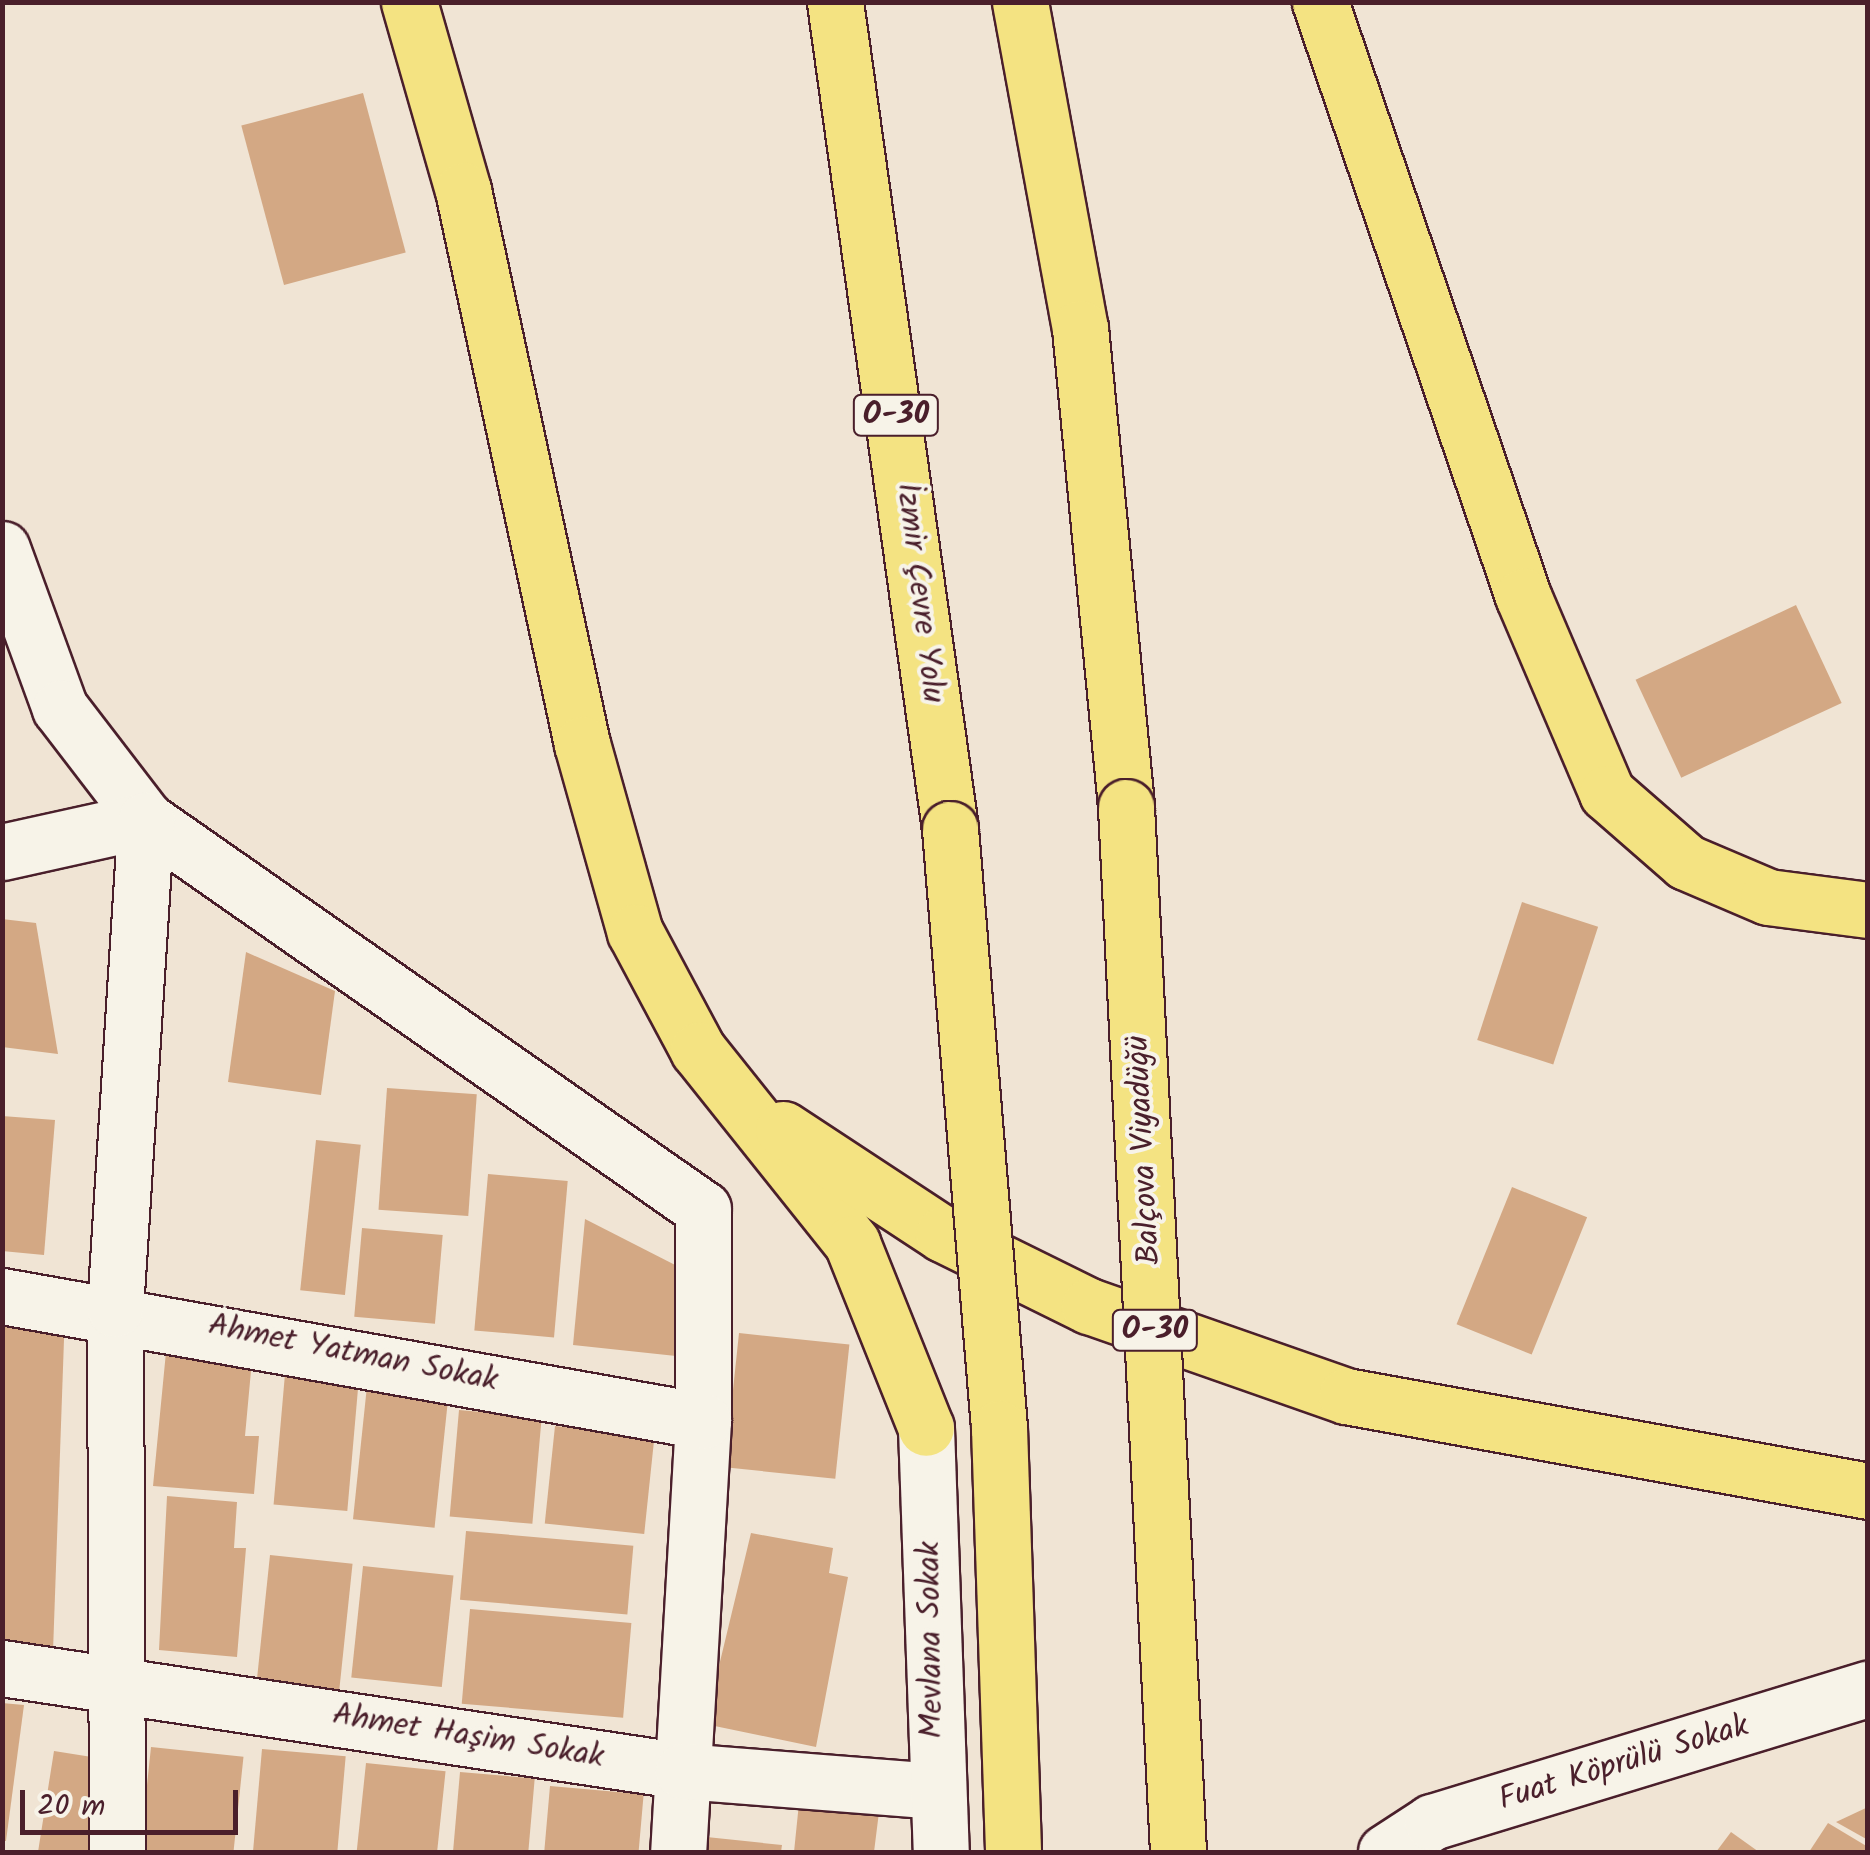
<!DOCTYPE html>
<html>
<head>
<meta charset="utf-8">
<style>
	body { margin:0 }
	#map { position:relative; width:1870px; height:1855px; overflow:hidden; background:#f0e4d4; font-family:Kalam,sans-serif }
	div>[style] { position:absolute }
	.building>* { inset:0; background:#d3a884; transform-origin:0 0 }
	.roads { filter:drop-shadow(2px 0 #4a1f2b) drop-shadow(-2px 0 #4a1f2b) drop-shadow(0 2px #4a1f2b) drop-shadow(0 -2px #4a1f2b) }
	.street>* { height:55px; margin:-27.5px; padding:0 27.5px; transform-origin:27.5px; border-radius:27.5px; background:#f7f3e8 }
	.secondary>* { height:55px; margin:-27.5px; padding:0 27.5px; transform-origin:27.5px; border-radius:27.5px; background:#f7f3e8 }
	.highway>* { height:55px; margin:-27.5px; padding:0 27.5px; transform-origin:27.5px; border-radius:27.5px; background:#f4e382 }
	.bridges { filter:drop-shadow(2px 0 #4a1f2b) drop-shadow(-2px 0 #4a1f2b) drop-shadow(0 2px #4a1f2b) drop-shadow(0 -2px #4a1f2b) }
	.highway-bridge>* { height:55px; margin:-27.5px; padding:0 27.5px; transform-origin:27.5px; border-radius:27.5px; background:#f4e382 }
	span { translate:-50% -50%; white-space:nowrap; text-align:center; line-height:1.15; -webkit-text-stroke:8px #f7f3e8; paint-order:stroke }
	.shield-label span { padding:2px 8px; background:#f7f3e8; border:2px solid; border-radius:8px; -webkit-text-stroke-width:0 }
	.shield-label { font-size:30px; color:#4a1f2b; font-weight:700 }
	.street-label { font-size:32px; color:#4a1f2b }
	.frame { position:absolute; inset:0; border:5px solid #4a1f2b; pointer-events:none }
	.scale { position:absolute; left:20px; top:1790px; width:218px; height:45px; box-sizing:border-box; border:5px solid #4a1f2b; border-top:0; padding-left:12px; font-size:30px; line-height:35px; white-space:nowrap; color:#4a1f2b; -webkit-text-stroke:8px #f7f3e8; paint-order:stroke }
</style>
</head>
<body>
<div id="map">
	<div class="building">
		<i style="left:363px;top:93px;width:165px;height:126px;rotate:75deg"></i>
		<i style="left:1796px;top:605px;width:108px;height:177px;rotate:65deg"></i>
		<i style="left:1522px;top:902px;width:80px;height:145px;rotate:18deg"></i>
		<i style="clip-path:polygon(2px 919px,36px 923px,58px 1054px,2px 1047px)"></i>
		<i style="clip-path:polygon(246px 952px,335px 991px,321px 1095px,228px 1082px)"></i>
		<i style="left:387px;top:1088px;width:90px;height:122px;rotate:4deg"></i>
		<i style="clip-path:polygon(2px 1116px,55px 1120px,44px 1255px,2px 1251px)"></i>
		<i style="left:316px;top:1140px;width:45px;height:151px;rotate:6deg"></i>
		<i style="left:488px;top:1174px;width:80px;height:157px;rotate:5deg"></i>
		<i style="left:1512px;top:1187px;width:81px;height:148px;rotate:22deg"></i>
		<i style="clip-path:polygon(585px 1219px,681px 1268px,676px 1356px,573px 1345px)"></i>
		<i style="left:362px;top:1228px;width:81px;height:89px;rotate:5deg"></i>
		<i style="clip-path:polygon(2px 1303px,65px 1311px,53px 1652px,2px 1645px)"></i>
		<i style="left:739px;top:1333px;width:111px;height:135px;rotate:6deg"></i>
		<i style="clip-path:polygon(166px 1352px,252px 1360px,245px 1436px,259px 1436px,254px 1494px,153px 1486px)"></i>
		<i style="left:285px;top:1374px;width:74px;height:131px;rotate:5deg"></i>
		<i style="left:367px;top:1386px;width:82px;height:134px;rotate:6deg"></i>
		<i style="left:459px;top:1410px;width:83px;height:107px;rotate:5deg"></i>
		<i style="left:555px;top:1426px;width:100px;height:98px;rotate:6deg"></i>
		<i style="clip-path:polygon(167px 1496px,237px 1502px,234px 1548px,246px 1548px,237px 1657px,159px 1650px)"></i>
		<i style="left:466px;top:1531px;width:168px;height:69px;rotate:5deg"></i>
		<i style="clip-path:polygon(751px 1533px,833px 1548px,829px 1573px,848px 1577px,816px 1747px,705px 1724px)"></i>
		<i style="left:270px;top:1555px;width:83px;height:129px;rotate:6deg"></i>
		<i style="left:363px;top:1566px;width:91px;height:112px;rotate:6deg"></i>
		<i style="left:470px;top:1609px;width:162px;height:95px;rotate:5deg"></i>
		<i style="clip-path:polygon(2px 1703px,24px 1705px,6px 1841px,2px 1841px)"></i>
		<i style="left:151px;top:1747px;width:93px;height:105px;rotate:6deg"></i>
		<i style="left:262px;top:1749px;width:84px;height:103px;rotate:5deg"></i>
		<i style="left:54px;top:1751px;width:51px;height:102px;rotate:9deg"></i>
		<i style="left:366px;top:1763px;width:80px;height:89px;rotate:6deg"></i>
		<i style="left:460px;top:1772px;width:75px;height:80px;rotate:5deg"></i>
		<i style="left:550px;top:1786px;width:94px;height:66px;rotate:5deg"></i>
		<i style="clip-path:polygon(799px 1803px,879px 1812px,874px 1852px,794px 1852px)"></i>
		<i style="clip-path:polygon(1868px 1807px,1868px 1840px,1836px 1822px)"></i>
		<i style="clip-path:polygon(1828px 1823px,1868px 1847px,1868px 1852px,1809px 1852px)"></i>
		<i style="clip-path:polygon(1731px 1832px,1759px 1852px,1716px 1852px)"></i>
		<i style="clip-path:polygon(697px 1836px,782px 1845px,781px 1852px,695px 1852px)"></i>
	</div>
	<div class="roads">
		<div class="street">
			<i style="left:2px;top:549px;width:169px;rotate:70deg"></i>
			<i style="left:60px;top:708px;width:141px;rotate:52.5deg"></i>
			<i style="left:146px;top:820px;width:679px;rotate:34.93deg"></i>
			<i style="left:703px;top:1209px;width:212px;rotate:90deg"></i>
			<i style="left:703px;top:1421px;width:432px;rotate:93.3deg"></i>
			<i style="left:2px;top:852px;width:148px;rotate:-12.5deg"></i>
			<i style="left:2px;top:1296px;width:712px;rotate:10.11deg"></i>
			<i style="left:2px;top:1668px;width:689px;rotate:8.6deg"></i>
			<i style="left:683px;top:1771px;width:254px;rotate:4.5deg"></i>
			<i style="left:117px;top:1852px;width:543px;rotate:-90.21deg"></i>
			<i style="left:115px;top:1309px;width:490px;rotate:-86.4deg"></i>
		</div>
		<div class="secondary">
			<i style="left:926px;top:1428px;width:424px;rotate:88deg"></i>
			<i style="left:1386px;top:1852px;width:55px;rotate:-33.1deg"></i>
			<i style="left:1432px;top:1822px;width:456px;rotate:-17deg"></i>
		</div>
		<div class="highway">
			<i style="left:409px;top:2px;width:196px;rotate:74deg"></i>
			<i style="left:463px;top:190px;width:567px;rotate:77.88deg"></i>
			<i style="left:582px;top:744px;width:195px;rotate:74.3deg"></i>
			<i style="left:635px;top:932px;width:134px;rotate:61.9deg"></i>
			<i style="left:698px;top:1050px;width:247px;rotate:51.4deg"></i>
			<i style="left:852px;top:1243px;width:199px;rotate:68.2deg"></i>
			<i style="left:835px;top:2px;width:835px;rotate:82.08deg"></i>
			<i style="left:1020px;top:2px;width:331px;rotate:79.6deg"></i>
			<i style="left:1080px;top:328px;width:481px;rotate:84.5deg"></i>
			<i style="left:1320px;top:2px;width:628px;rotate:71.13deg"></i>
			<i style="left:1523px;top:596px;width:214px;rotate:66.9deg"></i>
			<i style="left:1607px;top:793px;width:105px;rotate:41.1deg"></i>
			<i style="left:1686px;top:862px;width:89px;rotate:23.1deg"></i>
			<i style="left:1768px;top:897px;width:101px;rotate:7.4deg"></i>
			<i style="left:783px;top:1129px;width:191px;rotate:33.3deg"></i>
			<i style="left:943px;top:1234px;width:163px;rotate:26.3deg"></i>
			<i style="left:1089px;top:1306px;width:272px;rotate:19.3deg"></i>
			<i style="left:1346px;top:1396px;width:531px;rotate:10.31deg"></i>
		</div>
	</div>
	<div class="bridges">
		<div class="highway-bridge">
			<i style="left:1126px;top:807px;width:1046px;rotate:87.15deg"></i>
			<i style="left:950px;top:829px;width:601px;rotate:85.32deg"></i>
			<i style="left:999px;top:1428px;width:424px;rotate:88.1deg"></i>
		</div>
	</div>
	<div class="shield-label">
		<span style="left:896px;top:415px">O-30</span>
		<span style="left:1155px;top:1330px">O-30</span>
	</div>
	<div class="street-label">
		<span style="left:919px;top:593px;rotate:83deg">İzmir Çevre Yolu</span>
		<span style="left:1145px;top:1150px;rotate:-93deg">Balçova Viyadüğü</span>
		<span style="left:353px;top:1354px;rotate:11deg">Ahmet Yatman Sokak</span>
		<span style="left:932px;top:1640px;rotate:-91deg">Mevlana Sokak</span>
		<span style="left:468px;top:1737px;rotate:9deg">Ahmet Haşim Sokak</span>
		<span style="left:1624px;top:1764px;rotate:-17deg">Fuat Köprülü Sokak</span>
	</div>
	<div class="frame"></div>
	<div class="scale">20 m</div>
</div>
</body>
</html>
